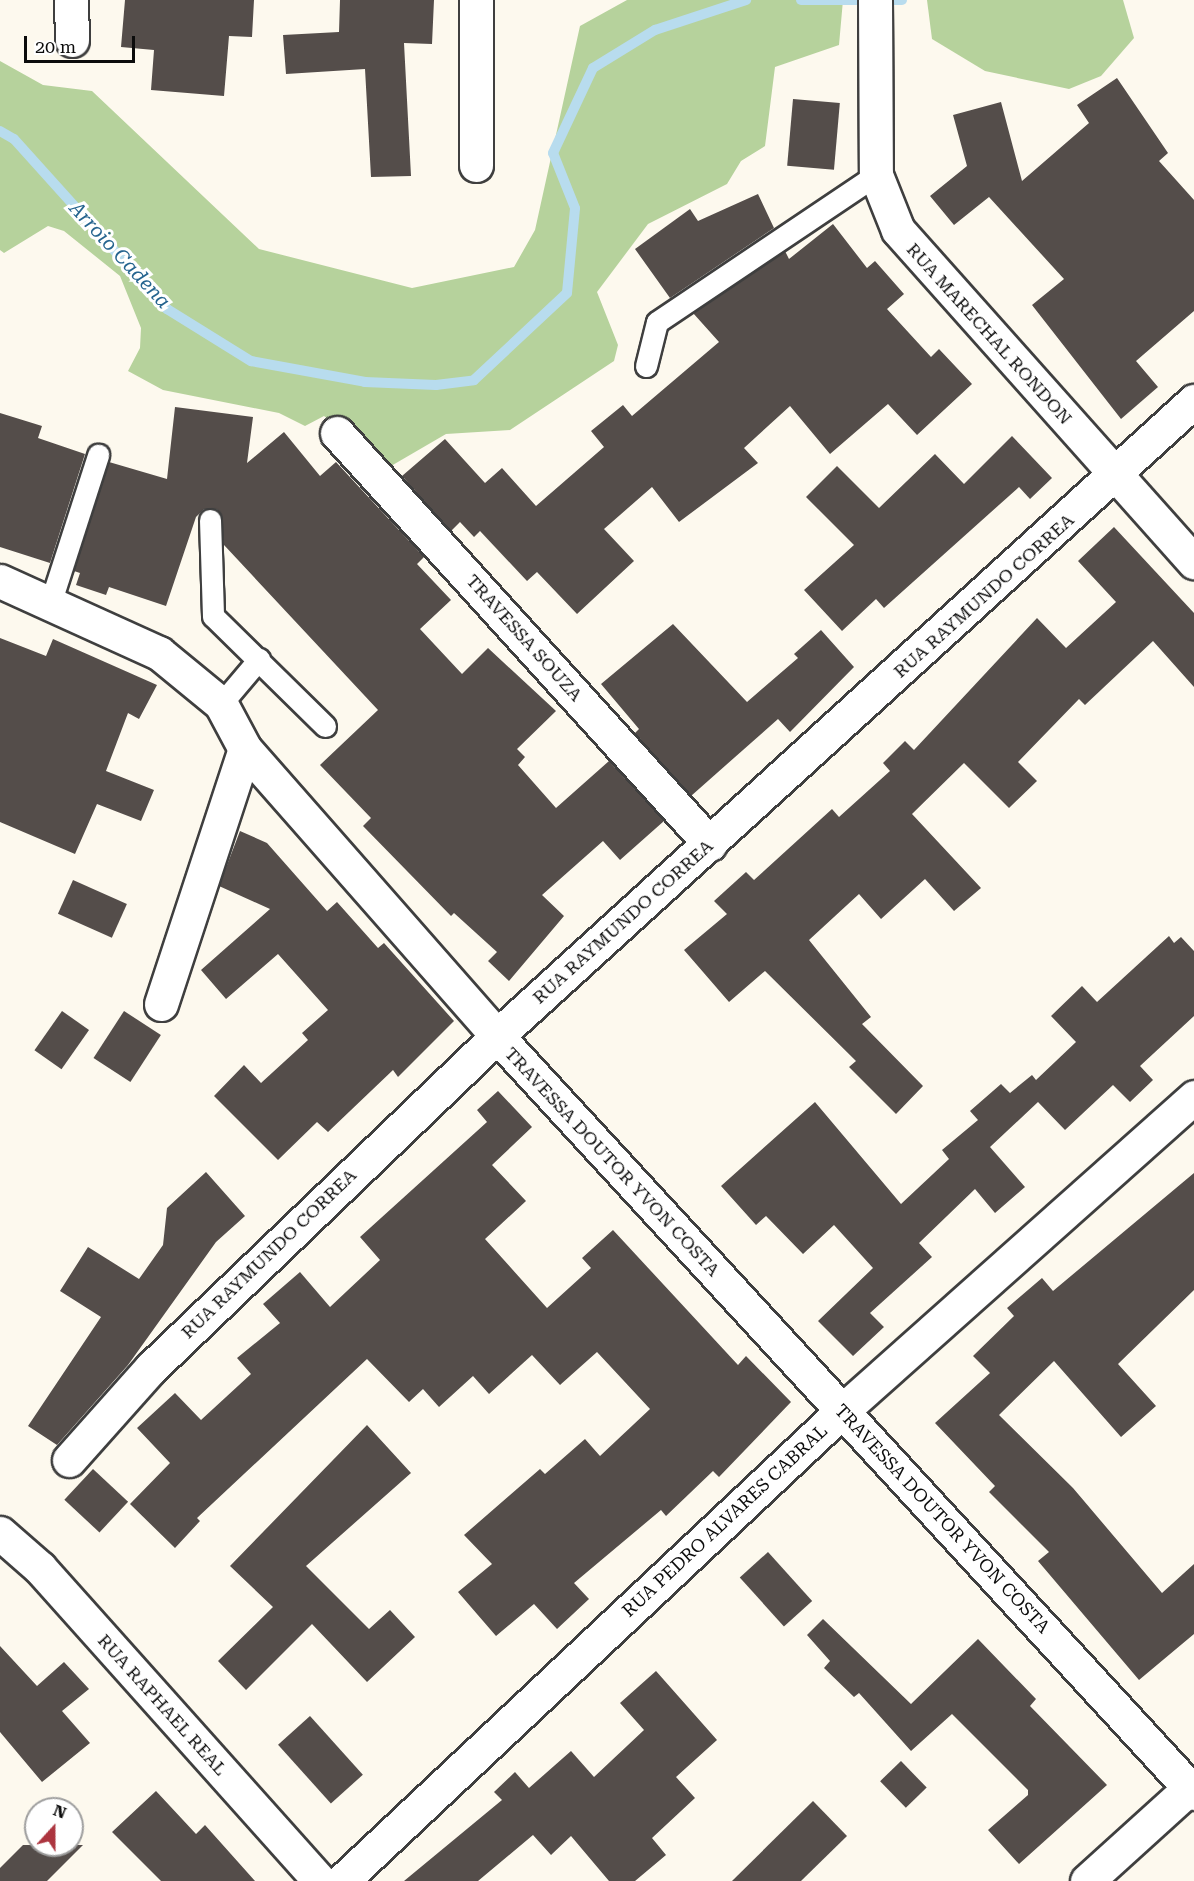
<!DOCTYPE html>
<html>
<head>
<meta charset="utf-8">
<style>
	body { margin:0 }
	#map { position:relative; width:1194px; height:1881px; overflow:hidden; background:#fdf9ee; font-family:"Roboto Serif",serif }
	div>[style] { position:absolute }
	.forest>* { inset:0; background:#b6d29c }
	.stream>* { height:10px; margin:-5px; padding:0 5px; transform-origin:5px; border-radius:5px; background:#b8dcee }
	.building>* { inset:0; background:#544d4a; transform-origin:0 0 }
	.roads { filter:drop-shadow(2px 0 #3f3f3f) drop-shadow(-2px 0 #3f3f3f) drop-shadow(0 2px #3f3f3f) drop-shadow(0 -2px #3f3f3f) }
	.service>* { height:21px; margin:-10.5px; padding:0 10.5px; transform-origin:10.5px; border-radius:10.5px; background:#fff }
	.minor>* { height:33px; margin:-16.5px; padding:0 16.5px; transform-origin:16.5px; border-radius:16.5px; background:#fff }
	span { translate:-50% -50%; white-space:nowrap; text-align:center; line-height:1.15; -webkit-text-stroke:6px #fff; paint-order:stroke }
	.street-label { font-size:18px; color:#0c0c0c }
	.water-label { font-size:20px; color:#25648f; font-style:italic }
	.north { position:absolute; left:24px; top:1797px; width:60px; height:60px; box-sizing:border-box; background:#fff; border:2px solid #9e9e9e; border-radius:50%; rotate:21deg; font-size:16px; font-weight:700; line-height:24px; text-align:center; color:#0c0c0c }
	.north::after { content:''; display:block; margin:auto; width:21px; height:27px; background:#ac353f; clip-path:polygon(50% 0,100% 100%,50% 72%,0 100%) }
	.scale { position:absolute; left:24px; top:36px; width:111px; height:27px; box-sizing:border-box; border:3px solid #0c0c0c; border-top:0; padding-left:8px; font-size:18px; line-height:21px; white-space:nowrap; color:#0c0c0c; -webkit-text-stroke:4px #fff; paint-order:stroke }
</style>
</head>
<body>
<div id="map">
	<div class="forest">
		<i style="clip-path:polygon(627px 0,843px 0,839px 45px,775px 67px,765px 146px,741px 161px,727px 184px,648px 224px,597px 292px,618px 345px,614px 361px,510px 430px,446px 434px,391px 466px,324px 416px,305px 426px,279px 413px,163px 390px,128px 371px,140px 348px,141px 328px,120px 276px,64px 231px,48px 226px,4px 253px,0 250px,0 61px,43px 85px,92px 91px,259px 249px,412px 288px,514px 267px,535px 230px,580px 26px)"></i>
		<i style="clip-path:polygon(927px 0,1123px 0,1134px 38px,1101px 76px,1069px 89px,985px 71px,932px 39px)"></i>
	</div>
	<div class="stream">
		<i style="left:801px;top:0;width:101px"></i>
		<i style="left:0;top:131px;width:16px;rotate:30deg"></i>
		<i style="left:14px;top:139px;width:229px;rotate:48deg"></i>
		<i style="left:167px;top:309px;width:99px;rotate:31.8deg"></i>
		<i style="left:251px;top:361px;width:116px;rotate:10.4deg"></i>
		<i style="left:365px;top:382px;width:71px;rotate:2.4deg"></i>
		<i style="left:436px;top:385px;width:38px;rotate:-7deg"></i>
		<i style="left:474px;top:380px;width:127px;rotate:-43.1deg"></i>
		<i style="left:567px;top:293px;width:85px;rotate:-84.6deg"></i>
		<i style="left:575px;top:208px;width:59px;rotate:-111.8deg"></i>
		<i style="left:553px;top:153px;width:94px;rotate:-64.8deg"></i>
		<i style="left:593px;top:68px;width:73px;rotate:-31.5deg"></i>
		<i style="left:655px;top:30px;width:96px;rotate:-18.2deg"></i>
	</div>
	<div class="building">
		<i style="clip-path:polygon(125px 0,254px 0,252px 37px,229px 36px,224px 96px,151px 90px,154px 50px,121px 47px)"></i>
		<i style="clip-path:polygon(340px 0,434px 0,432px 44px,404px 43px,411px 176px,371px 177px,365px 69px,286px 74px,283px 35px,339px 32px)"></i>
		<i style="clip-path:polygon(1117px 78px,1168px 153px,1159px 161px,1194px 200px,1194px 311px,1136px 361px,1158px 387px,1121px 419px,1032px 305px,1064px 279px,989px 197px,954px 225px,930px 196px,967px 166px,953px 115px,1001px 102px,1022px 181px,1089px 123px,1077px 105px)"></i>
		<i style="left:793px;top:99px;width:47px;height:67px;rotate:5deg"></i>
		<i style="clip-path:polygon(758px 194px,774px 228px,670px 298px,635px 249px,690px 209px,698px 221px)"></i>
		<i style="clip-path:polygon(833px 224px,867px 268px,875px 261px,904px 294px,887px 309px,931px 357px,939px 349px,972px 384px,917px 435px,888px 404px,830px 454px,790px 406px,744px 448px,758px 463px,679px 522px,652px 487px,604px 529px,634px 561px,577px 614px,537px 572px,527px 581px,480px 531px,474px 537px,460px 522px,451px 531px,402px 476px,445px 439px,485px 483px,502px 468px,536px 506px,604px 447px,591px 431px,623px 405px,632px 416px,719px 342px,693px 313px,785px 251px,789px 259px)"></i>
		<i style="clip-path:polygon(175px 407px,253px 417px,247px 463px,284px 432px,320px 476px,336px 462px,424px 557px,417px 564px,451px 600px,420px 629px,462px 674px,488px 648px,556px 711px,517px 749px,525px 757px,518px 765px,556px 808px,609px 761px,664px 821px,620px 860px,603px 841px,542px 895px,564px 916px,509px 981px,488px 961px,497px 952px,454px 913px,451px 916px,363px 826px,371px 818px,320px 765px,378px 710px,224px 545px,217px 509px,204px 509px,196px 517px,166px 606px,109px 587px,106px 595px,76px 585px,80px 573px,74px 571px,109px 462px,167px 479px)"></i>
		<i style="clip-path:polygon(0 413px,42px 426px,38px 438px,85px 454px,50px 563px,0 547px)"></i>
		<i style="clip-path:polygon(1012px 436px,1052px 478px,1030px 499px,1019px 487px,884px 608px,876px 599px,842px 631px,804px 590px,854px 545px,806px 497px,837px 466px,879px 508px,935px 454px,964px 484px)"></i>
		<i style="clip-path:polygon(1114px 527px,1194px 613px,1194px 687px,1153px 641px,1085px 705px,1079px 699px,1018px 762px,1037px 781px,1009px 808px,964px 763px,912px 814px,981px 888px,954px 911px,925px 879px,881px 919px,859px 894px,809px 940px,871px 1017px,862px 1024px,923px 1086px,896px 1114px,849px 1067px,856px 1061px,765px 971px,729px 1002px,684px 950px,727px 914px,714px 901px,746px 872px,754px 880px,832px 809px,839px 817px,890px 771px,883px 763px,905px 741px,914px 750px,1037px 618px,1066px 648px,1116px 602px,1078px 561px)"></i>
		<i style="clip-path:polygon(673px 624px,747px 702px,798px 658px,794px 654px,821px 630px,854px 667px,790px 732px,778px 719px,691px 796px,635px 733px,639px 729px,601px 684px)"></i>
		<i style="clip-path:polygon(0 638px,46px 656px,53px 639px,157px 685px,139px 719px,128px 713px,106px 771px,154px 790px,141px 821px,97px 804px,75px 854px,0 822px)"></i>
		<i style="clip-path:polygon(240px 831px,267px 843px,327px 911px,337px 902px,378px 948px,384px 943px,454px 1021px,398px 1077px,393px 1070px,328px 1132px,317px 1122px,278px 1160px,214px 1096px,244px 1065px,261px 1083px,308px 1040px,302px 1033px,328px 1010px,278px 954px,226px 999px,201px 970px,270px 909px,219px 886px)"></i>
		<i style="left:73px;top:880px;width:59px;height:37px;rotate:24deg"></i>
		<i style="clip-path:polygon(1169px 936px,1174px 943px,1181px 937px,1194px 951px,1194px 1016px,1140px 1066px,1153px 1080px,1130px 1102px,1113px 1085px,1065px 1130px,1038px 1102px,990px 1147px,1025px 1187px,995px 1213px,975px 1189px,919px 1243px,932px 1257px,870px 1313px,884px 1327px,853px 1356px,818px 1321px,873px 1268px,834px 1225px,803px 1254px,766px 1216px,756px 1225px,721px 1186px,815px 1102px,901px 1204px,949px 1159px,942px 1150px,978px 1120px,970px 1111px,1001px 1084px,1010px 1093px,1032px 1075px,1036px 1080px,1076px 1042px,1051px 1016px,1082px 986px,1097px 1002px)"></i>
		<i style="left:62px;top:1011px;width:33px;height:48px;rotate:35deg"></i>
		<i style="left:124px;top:1011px;width:44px;height:56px;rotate:33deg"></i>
		<i style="clip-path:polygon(498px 1091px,532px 1127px,492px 1165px,526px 1201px,485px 1239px,547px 1308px,591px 1268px,582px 1258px,613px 1230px,738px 1365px,746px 1356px,791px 1402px,719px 1477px,713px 1471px,666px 1516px,661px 1510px,574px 1583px,589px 1599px,557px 1629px,534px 1604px,496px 1636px,458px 1592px,492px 1564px,464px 1535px,540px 1469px,545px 1474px,585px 1439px,600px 1456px,650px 1409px,597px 1352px,560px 1385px,532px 1355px,489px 1394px,473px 1376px,439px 1407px,423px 1389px,409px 1402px,367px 1359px,197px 1518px,200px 1521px,175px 1548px,130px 1504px,170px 1463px,137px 1428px,175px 1393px,201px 1420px,251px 1374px,237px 1358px,280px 1323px,263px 1304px,300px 1272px,330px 1307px,380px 1260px,360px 1237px,487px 1122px,477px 1110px)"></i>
		<i style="clip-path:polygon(206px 1172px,245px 1216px,216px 1242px,128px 1365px,57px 1445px,28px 1426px,101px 1317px,60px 1291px,88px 1247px,139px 1279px,163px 1245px,167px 1208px)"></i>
		<i style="clip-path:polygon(1194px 1173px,1194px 1290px,1118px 1364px,1156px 1406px,1121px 1437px,1054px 1361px,999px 1415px,1073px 1488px,1162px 1593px,1194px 1564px,1194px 1634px,1139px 1680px,1038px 1561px,1049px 1552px,989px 1492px,995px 1486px,935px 1423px,990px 1373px,973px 1356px,1014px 1316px,1007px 1308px,1042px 1278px,1053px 1291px)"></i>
		<i style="clip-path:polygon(367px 1425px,411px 1473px,306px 1566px,369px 1629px,390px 1610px,415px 1637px,367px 1682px,312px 1624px,246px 1690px,218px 1661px,273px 1607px,230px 1566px)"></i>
		<i style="left:93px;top:1469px;width:48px;height:42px;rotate:43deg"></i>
		<i style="left:768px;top:1552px;width:66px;height:38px;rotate:48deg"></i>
		<i style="clip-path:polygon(823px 1619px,911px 1704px,978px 1639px,1036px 1699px,1030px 1706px,1107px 1785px,1019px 1864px,988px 1830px,1028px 1795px,1028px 1790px,952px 1714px,911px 1751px,859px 1693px,854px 1697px,824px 1668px,830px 1661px,807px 1635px)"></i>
		<i style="clip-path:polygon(0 1646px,37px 1686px,64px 1662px,89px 1689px,62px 1711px,90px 1743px,42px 1782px,0 1732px)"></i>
		<i style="clip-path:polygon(656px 1671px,717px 1740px,676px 1777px,695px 1798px,652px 1838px,666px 1855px,635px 1881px,609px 1881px,571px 1836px,551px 1855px,533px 1835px,478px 1881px,404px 1881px,502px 1800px,494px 1792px,515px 1772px,529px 1788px,571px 1751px,594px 1777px,644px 1730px,620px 1703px)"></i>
		<i style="left:310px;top:1716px;width:79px;height:43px;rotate:48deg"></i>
		<i style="left:901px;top:1761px;width:37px;height:29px;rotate:46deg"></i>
		<i style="clip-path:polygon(156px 1791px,196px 1834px,205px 1825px,255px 1881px,161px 1881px,112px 1832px)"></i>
		<i style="clip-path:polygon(813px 1801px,847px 1836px,801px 1881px,732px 1881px)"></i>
		<i style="clip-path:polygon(23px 1845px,83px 1845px,47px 1881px,0 1881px,0 1868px)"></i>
	</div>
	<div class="roads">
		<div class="service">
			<i style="left:646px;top:366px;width:45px;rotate:-76deg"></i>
			<i style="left:657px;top:322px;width:264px;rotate:-33.9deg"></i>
			<i style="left:210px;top:520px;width:96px;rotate:88.2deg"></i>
			<i style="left:213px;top:616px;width:157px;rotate:44.5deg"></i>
			<i style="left:50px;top:604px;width:157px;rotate:-72.1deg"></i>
			<i style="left:221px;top:704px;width:59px;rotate:-49.8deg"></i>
		</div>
		<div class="minor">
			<i style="left:71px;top:0;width:40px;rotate:88.6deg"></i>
			<i style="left:875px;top:0;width:175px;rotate:89.7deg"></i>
			<i style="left:876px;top:175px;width:59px;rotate:68.2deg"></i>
			<i style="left:898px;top:230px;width:445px;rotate:48.3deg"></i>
			<i style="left:476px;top:165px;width:165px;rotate:-90deg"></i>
			<i style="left:337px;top:433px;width:555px;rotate:47.77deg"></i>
			<i style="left:0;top:581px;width:175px;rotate:24.4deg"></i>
			<i style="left:159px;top:653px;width:80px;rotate:39.4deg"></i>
			<i style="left:221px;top:704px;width:51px;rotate:61.9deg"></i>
			<i style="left:245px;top:749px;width:382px;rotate:48.7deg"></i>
			<i style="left:497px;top:1036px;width:1029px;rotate:47.36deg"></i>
			<i style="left:161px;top:1004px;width:268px;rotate:-71.8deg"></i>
			<i style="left:69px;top:1460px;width:123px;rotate:-48.3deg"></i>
			<i style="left:151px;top:1368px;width:480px;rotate:-43.8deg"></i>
			<i style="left:497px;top:1036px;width:943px;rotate:-42.34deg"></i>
			<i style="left:0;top:1533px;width:53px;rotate:41.2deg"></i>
			<i style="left:40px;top:1568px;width:420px;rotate:48.2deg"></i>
			<i style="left:342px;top:1881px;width:686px;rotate:-43.23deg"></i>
			<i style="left:842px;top:1411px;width:472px;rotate:-41.7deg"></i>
			<i style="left:1087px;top:1881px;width:144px;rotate:-42.2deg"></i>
		</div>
	</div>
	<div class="street-label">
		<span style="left:989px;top:334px;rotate:48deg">RUA MARECHAL RONDON</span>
		<span style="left:984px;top:596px;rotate:-42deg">RUA RAYMUNDO CORREA</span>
		<span style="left:524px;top:638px;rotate:48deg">TRAVESSA SOUZA</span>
		<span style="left:623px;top:922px;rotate:-42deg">RUA RAYMUNDO CORREA</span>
		<span style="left:612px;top:1162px;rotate:47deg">TRAVESSA DOUTOR YVON COSTA</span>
		<span style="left:269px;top:1254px;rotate:-44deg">RUA RAYMUNDO CORREA</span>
		<span style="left:942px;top:1519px;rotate:47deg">TRAVESSA DOUTOR YVON COSTA</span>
		<span style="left:725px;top:1521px;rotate:-43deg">RUA PEDRO ALVARES CABRAL</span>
		<span style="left:162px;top:1705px;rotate:48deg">RUA RAPHAEL REAL</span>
	</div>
	<div class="water-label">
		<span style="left:120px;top:255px;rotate:47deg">Arroio Cadena</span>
	</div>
	<div class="north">N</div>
	<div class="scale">20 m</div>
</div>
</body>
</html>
